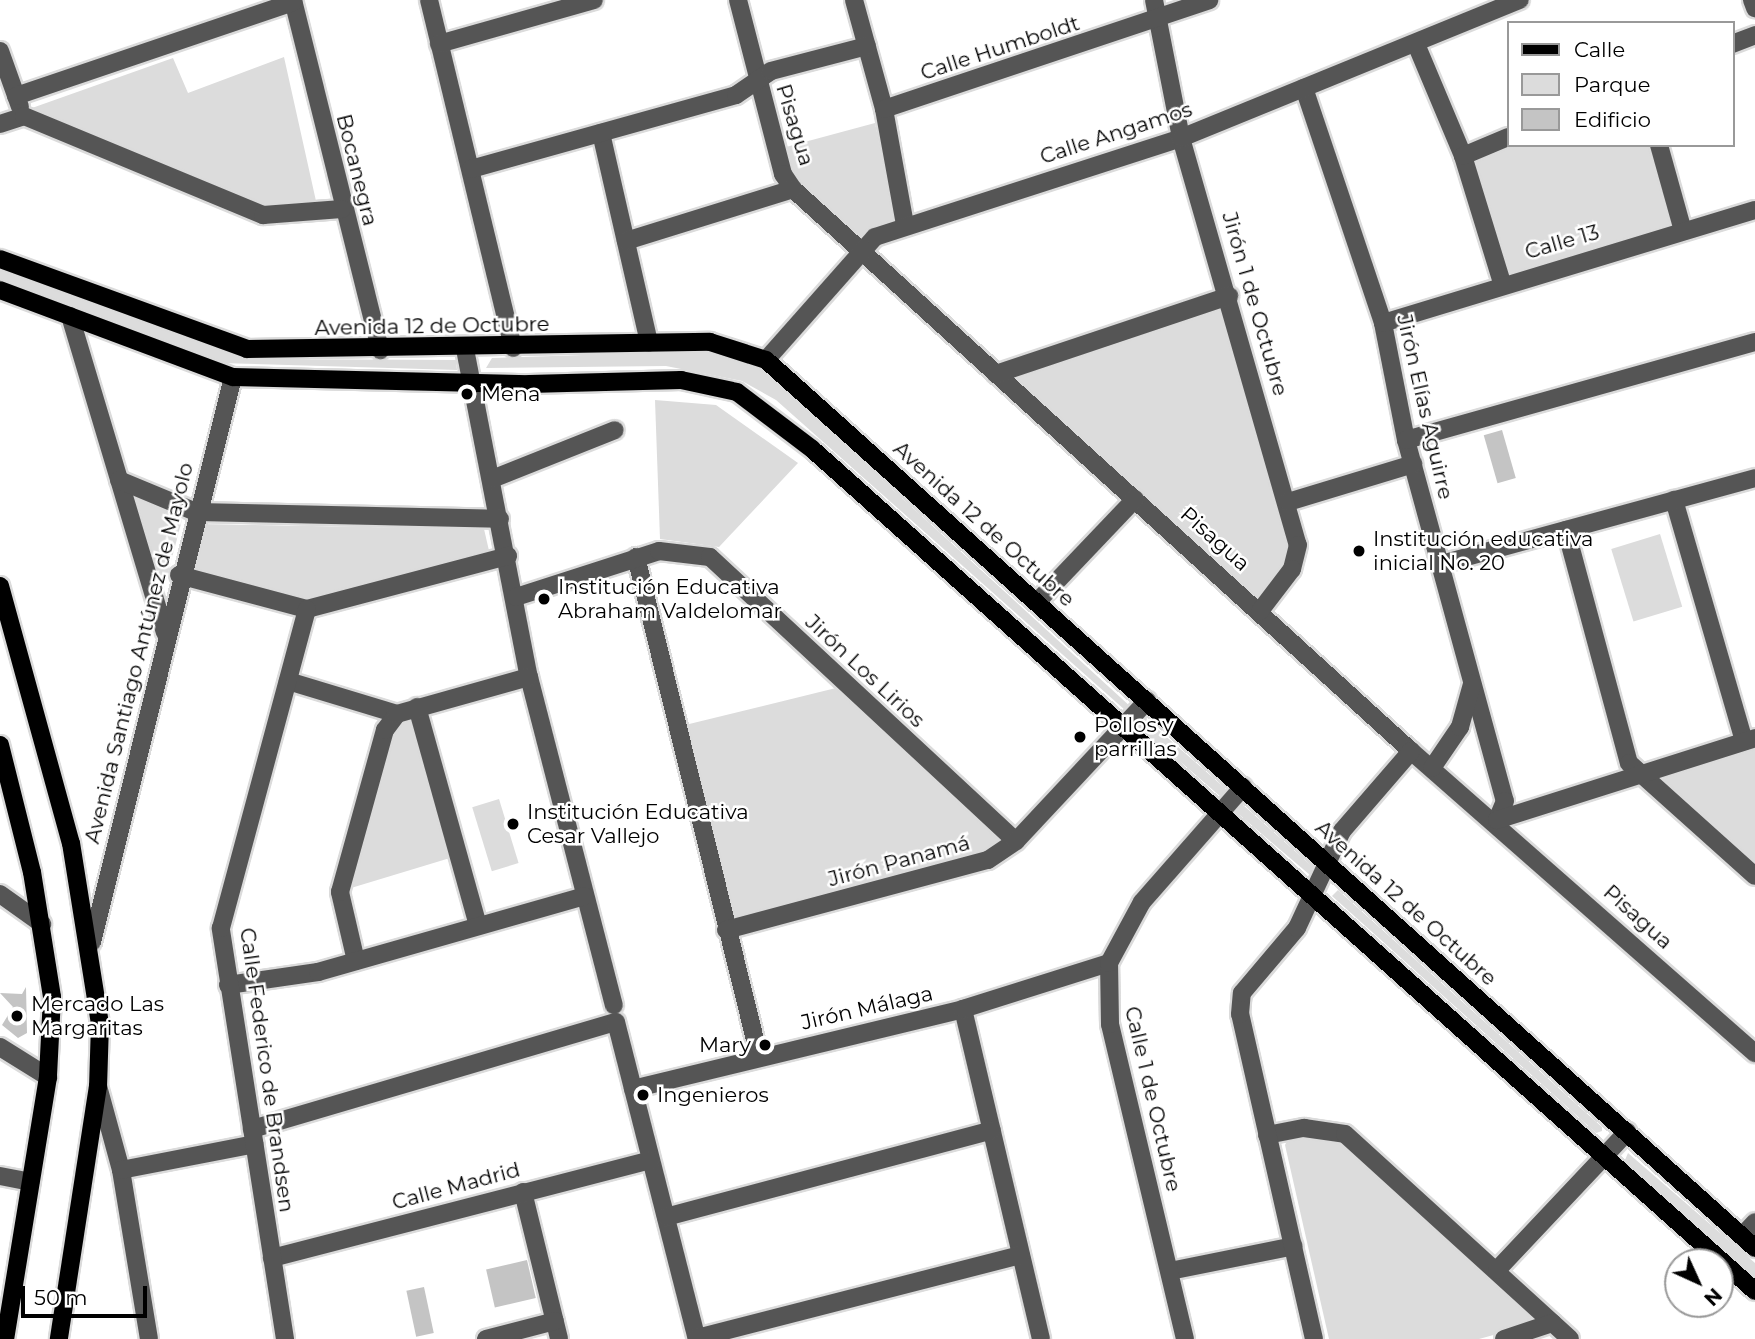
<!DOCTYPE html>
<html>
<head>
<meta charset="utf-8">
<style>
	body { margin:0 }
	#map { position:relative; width:1755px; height:1339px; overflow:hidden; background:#fff; font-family:Montserrat,sans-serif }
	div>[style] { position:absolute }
	.green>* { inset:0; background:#dcdcdc; transform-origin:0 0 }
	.building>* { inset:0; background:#c4c4c4; transform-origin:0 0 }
	.roads { filter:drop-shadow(2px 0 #dbdbdb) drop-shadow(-2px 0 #dbdbdb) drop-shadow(0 2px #dbdbdb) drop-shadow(0 -2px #dbdbdb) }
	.minor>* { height:18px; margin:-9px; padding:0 9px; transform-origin:9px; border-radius:9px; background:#555 }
	.major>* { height:18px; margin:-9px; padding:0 9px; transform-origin:9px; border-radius:9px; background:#000 }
	.dots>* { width:19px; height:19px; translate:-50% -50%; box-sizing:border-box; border:4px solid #fff; border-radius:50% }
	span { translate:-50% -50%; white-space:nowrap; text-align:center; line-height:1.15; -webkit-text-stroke:5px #fff; paint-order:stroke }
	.street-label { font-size:21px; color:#000 }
	.poi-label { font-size:21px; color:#000 }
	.left { translate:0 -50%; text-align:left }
	.right { translate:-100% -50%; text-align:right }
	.legend { position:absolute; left:1507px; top:21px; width:228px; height:126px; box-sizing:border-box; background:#fff; border:2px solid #999; margin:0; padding:9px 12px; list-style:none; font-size:21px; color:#000 }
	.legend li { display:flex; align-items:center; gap:14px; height:35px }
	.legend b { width:35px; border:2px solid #999 }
	.north { position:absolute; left:1664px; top:1248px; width:70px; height:70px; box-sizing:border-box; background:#fff; border:2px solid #999; border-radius:50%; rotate:135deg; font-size:19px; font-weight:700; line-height:28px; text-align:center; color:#000 }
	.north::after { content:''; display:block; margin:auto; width:24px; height:32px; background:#000; clip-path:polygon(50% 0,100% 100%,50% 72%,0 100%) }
	.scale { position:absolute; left:21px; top:1286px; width:126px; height:32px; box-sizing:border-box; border:4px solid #000; border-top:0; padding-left:9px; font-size:21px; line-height:24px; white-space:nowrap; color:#000; -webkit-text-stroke:5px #fff; paint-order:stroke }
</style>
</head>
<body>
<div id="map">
	<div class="green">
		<i style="clip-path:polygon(284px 57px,316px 201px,269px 208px,32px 108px,173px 58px,188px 93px)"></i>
		<i style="clip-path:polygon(875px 123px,895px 219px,857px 245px,794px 175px,786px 147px)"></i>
		<i style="clip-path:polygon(1516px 145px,1650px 145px,1673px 225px,1508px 276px,1476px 161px)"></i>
		<i style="clip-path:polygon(0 268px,246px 359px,456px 360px,457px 370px,218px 363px,0 281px)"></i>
		<i style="clip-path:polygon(1225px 306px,1292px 543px,1288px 566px,1267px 595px,1253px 596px,1018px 382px,1018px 372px)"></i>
		<i style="clip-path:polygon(702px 351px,720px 351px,762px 370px,1132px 708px,1125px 710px,776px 400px,742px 381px,666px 366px,486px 368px,492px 358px)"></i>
		<i style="clip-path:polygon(655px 400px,716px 405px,798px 463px,719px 547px,660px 539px)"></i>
		<i style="clip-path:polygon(136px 498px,183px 516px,163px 592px)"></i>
		<i style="clip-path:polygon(197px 524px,484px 529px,490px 555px,302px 602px,187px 572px)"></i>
		<i style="left:1660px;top:534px;width:76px;height:51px;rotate:73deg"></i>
		<i style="clip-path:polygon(836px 688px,998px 839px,989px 849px,734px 919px,681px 726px)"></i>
		<i style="clip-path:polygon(1145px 718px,1226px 789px,1228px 795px,1221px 797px,1140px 727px,1139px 719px)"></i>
		<i style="clip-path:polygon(412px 720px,450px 858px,351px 888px,394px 728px)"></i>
		<i style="clip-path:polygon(1755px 749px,1755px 864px,1656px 777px)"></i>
		<i style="left:499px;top:799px;width:67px;height:28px;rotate:73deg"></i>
		<i style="clip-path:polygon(1242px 804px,1313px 867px,1310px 875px,1236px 812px)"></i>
		<i style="clip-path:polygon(1338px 890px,1602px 1127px,1602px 1131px,1596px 1133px,1332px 896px)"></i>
		<i style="clip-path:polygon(1315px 1132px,1348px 1145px,1535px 1319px,1530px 1325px,1479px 1339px,1329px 1339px,1285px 1145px,1289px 1137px)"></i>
		<i style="clip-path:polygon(1628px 1153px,1755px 1263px,1755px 1276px,1625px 1160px)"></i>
	</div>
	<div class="building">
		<i style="left:1502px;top:430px;width:50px;height:19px;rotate:74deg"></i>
		<i style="clip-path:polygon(26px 987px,27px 1033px,18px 1038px,2px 1025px,13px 1007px,0 993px,22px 994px)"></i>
		<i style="left:527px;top:1260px;width:39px;height:42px;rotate:77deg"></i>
		<i style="left:424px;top:1287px;width:47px;height:18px;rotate:78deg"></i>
	</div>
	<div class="roads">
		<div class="minor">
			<i style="left:293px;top:0;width:361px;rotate:76deg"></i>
			<i style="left:429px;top:0;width:358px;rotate:76.4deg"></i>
			<i style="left:738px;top:0;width:180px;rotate:75.5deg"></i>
			<i style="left:783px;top:174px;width:18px;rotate:56deg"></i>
			<i style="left:793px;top:189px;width:835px;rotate:42.28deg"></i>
			<i style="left:1411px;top:751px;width:458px;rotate:41.3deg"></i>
			<i style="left:854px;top:0;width:113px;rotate:74.6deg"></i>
			<i style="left:884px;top:109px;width:117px;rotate:79.7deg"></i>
			<i style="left:1154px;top:0;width:141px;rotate:78.9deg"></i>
			<i style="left:1181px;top:138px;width:423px;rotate:74deg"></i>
			<i style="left:1298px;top:545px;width:25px;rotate:104deg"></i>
			<i style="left:1292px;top:569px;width:53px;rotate:127.3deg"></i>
			<i style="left:1752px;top:0;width:9px;rotate:69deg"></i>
			<i style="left:439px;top:44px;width:161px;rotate:-15.8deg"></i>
			<i style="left:1416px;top:44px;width:121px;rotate:67.2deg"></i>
			<i style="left:1463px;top:156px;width:133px;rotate:72.9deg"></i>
			<i style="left:1732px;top:44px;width:25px;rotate:-21deg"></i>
			<i style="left:0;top:51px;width:59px;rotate:70.3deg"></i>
			<i style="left:1304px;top:88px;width:248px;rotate:71.4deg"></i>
			<i style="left:1383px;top:323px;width:119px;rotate:78.9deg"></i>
			<i style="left:1406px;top:440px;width:374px;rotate:74.7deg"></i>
			<i style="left:1505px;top:801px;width:21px;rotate:113deg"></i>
			<i style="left:16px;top:96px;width:293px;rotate:-18.7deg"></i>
			<i style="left:884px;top:109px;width:343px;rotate:-18.5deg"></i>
			<i style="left:0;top:124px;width:25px;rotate:-18deg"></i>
			<i style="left:24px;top:116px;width:259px;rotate:22.5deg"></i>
			<i style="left:263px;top:215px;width:79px;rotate:-4.3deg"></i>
			<i style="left:601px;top:133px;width:215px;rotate:77.1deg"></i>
			<i style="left:1659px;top:145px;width:89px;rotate:74.4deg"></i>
			<i style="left:1463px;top:156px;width:49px;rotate:-22.9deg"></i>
			<i style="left:471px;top:169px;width:275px;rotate:-15.6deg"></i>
			<i style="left:736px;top:95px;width:42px;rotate:-34.4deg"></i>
			<i style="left:771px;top:71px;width:99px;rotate:-14.6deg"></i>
			<i style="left:626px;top:241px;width:175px;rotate:-17.3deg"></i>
			<i style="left:70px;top:316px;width:330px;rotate:73.3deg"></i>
			<i style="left:1383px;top:323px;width:389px;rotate:-16.9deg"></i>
			<i style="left:465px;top:349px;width:334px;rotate:79deg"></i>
			<i style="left:529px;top:677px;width:339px;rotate:75.5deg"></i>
			<i style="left:766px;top:360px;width:164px;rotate:-48.5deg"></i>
			<i style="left:875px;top:237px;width:322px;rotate:-17.9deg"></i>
			<i style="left:1181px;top:138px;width:366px;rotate:-22.2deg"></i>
			<i style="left:996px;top:374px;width:246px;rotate:-18.5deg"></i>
			<i style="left:1406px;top:440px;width:362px;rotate:-15.7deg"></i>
			<i style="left:492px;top:479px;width:132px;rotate:-21.7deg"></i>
			<i style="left:119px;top:480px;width:83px;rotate:22.6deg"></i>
			<i style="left:196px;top:512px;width:304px;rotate:1.3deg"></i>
			<i style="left:1674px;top:500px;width:251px;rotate:73.8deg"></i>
			<i style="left:1288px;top:502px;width:131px;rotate:-16.9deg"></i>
			<i style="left:1566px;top:530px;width:241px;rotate:74.9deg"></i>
			<i style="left:1629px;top:763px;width:169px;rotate:41.9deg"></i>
			<i style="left:636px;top:557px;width:514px;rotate:76.15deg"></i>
			<i style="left:1441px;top:564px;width:326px;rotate:-15.3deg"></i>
			<i style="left:179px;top:575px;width:132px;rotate:14.9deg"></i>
			<i style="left:307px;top:609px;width:208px;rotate:-14.8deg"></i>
			<i style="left:516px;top:597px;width:150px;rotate:-17.8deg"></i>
			<i style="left:659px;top:551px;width:51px;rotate:6.7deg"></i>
			<i style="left:710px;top:557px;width:417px;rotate:42.9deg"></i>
			<i style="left:1037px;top:602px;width:142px;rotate:-46.4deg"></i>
			<i style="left:288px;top:681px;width:114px;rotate:16.8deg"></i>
			<i style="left:417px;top:707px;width:227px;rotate:74.4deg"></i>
			<i style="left:1432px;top:768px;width:50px;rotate:-55.7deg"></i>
			<i style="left:1460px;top:727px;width:45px;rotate:-74.4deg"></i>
			<i style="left:1497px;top:820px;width:271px;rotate:-17.6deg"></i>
			<i style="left:0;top:894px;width:52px;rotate:35.5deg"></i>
			<i style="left:726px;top:930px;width:271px;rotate:-15deg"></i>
			<i style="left:988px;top:860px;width:34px;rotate:-34deg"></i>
			<i style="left:1016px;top:841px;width:192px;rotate:-46.9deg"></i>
			<i style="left:92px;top:942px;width:582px;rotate:-75.99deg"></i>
			<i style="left:356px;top:961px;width:71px;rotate:-103.1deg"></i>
			<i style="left:340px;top:892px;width:168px;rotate:-74.5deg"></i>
			<i style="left:385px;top:730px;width:20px;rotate:-53deg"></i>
			<i style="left:397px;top:714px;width:137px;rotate:-15.7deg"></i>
			<i style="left:228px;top:985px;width:91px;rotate:-8.2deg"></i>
			<i style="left:318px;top:972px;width:277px;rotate:-15.9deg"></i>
			<i style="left:963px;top:1009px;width:339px;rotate:76.7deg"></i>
			<i style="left:0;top:1047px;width:57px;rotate:32deg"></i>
			<i style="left:98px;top:1086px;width:87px;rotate:74.7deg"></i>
			<i style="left:121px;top:1170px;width:171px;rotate:80.6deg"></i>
			<i style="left:633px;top:1089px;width:340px;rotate:-13.6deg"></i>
			<i style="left:963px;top:1009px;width:153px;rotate:-17.5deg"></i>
			<i style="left:252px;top:1129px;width:379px;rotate:-16.4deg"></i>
			<i style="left:616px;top:1022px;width:327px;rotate:75.7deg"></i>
			<i style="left:1267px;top:1135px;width:38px;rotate:-11deg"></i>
			<i style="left:1304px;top:1128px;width:41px;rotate:8.3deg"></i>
			<i style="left:1345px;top:1134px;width:304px;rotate:42.3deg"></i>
			<i style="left:121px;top:1170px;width:136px;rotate:-11deg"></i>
			<i style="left:0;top:1176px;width:31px;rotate:11deg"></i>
			<i style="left:523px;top:1192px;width:151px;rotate:76.2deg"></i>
			<i style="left:666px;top:1217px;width:337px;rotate:-14.9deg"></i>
			<i style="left:1742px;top:1236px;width:19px;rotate:-47deg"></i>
			<i style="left:272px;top:1258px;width:391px;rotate:-14.5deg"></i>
			<i style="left:1497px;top:1270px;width:190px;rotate:-46.7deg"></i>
			<i style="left:1170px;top:1271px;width:126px;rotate:-11.4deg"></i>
			<i style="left:697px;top:1338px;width:334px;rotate:-14.4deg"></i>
			<i style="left:285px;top:1339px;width:416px;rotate:-98.9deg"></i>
			<i style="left:221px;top:928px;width:330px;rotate:-74.9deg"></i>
			<i style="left:486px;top:1339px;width:71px;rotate:-14.6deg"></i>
			<i style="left:1185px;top:1339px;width:324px;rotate:-103.4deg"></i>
			<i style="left:1110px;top:1024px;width:61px;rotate:-90.9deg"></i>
			<i style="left:1109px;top:963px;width:69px;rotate:-61.6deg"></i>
			<i style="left:1142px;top:902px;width:153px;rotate:-48.7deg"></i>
			<i style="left:1314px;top:1339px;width:333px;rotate:-102.8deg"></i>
			<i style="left:1240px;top:1014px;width:21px;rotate:-85deg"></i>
			<i style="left:1242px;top:993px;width:85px;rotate:-49.8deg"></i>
			<i style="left:1297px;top:928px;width:107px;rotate:-65.1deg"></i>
			<i style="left:1342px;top:831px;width:106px;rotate:-49.2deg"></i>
			<i style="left:1504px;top:1339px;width:51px;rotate:-18.4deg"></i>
		</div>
		<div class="major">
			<i style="left:0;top:259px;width:263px;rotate:20deg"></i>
			<i style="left:247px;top:349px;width:463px;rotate:-0.9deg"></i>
			<i style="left:710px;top:342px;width:59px;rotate:17.8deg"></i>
			<i style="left:766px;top:360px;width:1329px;rotate:41.92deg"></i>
			<i style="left:0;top:290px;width:249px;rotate:20.5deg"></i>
			<i style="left:233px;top:377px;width:296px;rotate:1.4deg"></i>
			<i style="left:529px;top:384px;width:152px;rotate:-1.5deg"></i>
			<i style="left:681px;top:380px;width:57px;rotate:12.1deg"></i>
			<i style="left:737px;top:392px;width:94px;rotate:37.2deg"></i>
			<i style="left:812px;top:449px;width:1264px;rotate:41.76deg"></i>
			<i style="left:0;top:586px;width:267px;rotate:74.6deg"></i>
			<i style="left:71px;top:843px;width:183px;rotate:80.9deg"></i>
			<i style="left:100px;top:1024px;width:62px;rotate:91.8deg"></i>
			<i style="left:98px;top:1086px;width:256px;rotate:98.8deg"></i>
			<i style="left:0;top:745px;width:131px;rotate:75.9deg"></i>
			<i style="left:32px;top:872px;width:127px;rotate:80.9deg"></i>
			<i style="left:52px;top:997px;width:80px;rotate:92.9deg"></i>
			<i style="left:48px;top:1077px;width:266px;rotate:99.3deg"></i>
		</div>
	</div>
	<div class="dots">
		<i style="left:467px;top:394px;background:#000"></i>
		<i style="left:1359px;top:551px;background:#000"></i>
		<i style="left:544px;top:599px;background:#000"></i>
		<i style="left:1080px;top:737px;background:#000"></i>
		<i style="left:513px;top:824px;background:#000"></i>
		<i style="left:17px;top:1016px;background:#000"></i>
		<i style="left:765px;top:1045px;background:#000"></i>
		<i style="left:643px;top:1095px;background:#000"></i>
	</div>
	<div class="street-label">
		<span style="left:1000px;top:48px;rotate:-18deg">Calle Humboldt</span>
		<span style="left:795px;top:125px;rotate:73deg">Pisagua</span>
		<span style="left:1116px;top:133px;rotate:-18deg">Calle Angamos</span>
		<span style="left:357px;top:170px;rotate:76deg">Bocanegra</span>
		<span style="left:1562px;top:242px;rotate:-16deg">Calle 13</span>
		<span style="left:1255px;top:304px;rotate:74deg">Jirón 1 de Octubre</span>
		<span style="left:432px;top:326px;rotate:-1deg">Avenida 12 de Octubre</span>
		<span style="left:1425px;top:407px;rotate:77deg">Jirón Elías Aguirre</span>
		<span style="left:984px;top:524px;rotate:42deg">Avenida 12 de Octubre</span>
		<span style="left:1215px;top:539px;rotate:42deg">Pisagua</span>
		<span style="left:139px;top:653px;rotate:-76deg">Avenida Santiago Antúnez de Mayolo</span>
		<span style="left:865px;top:671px;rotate:43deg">Jirón Los Lirios</span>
		<span style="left:899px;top:861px;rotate:-15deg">Jirón Panamá</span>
		<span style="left:1406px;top:903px;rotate:42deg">Avenida 12 de Octubre</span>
		<span style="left:1638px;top:917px;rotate:42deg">Pisagua</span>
		<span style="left:867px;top:1008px;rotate:-13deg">Jirón Málaga</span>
		<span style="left:267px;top:1070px;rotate:82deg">Calle Federico de Brandsen</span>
		<span style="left:1153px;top:1099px;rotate:77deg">Calle 1 de Octubre</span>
		<span style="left:456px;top:1186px;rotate:-15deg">Calle Madrid</span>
	</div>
	<div class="poi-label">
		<span class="left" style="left:481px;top:394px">Mena</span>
		<span class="left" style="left:1373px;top:551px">Institución educativa<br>inicial No. 20</span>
		<span class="left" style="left:558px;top:599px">Institución Educativa<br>Abraham Valdelomar</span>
		<span class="left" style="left:1094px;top:737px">Pollos y<br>parrillas</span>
		<span class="left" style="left:527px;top:824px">Institución Educativa<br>Cesar Vallejo</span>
		<span class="left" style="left:31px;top:1016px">Mercado Las<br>Margaritas</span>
		<span class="right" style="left:751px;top:1045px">Mary</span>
		<span class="left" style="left:657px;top:1095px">Ingenieros</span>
	</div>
	<ul class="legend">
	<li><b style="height:9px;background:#000"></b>Calle</li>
	<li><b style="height:19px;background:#dcdcdc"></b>Parque</li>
	<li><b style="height:19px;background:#c4c4c4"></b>Edificio</li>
	</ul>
	<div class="north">N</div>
	<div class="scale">50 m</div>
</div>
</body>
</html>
